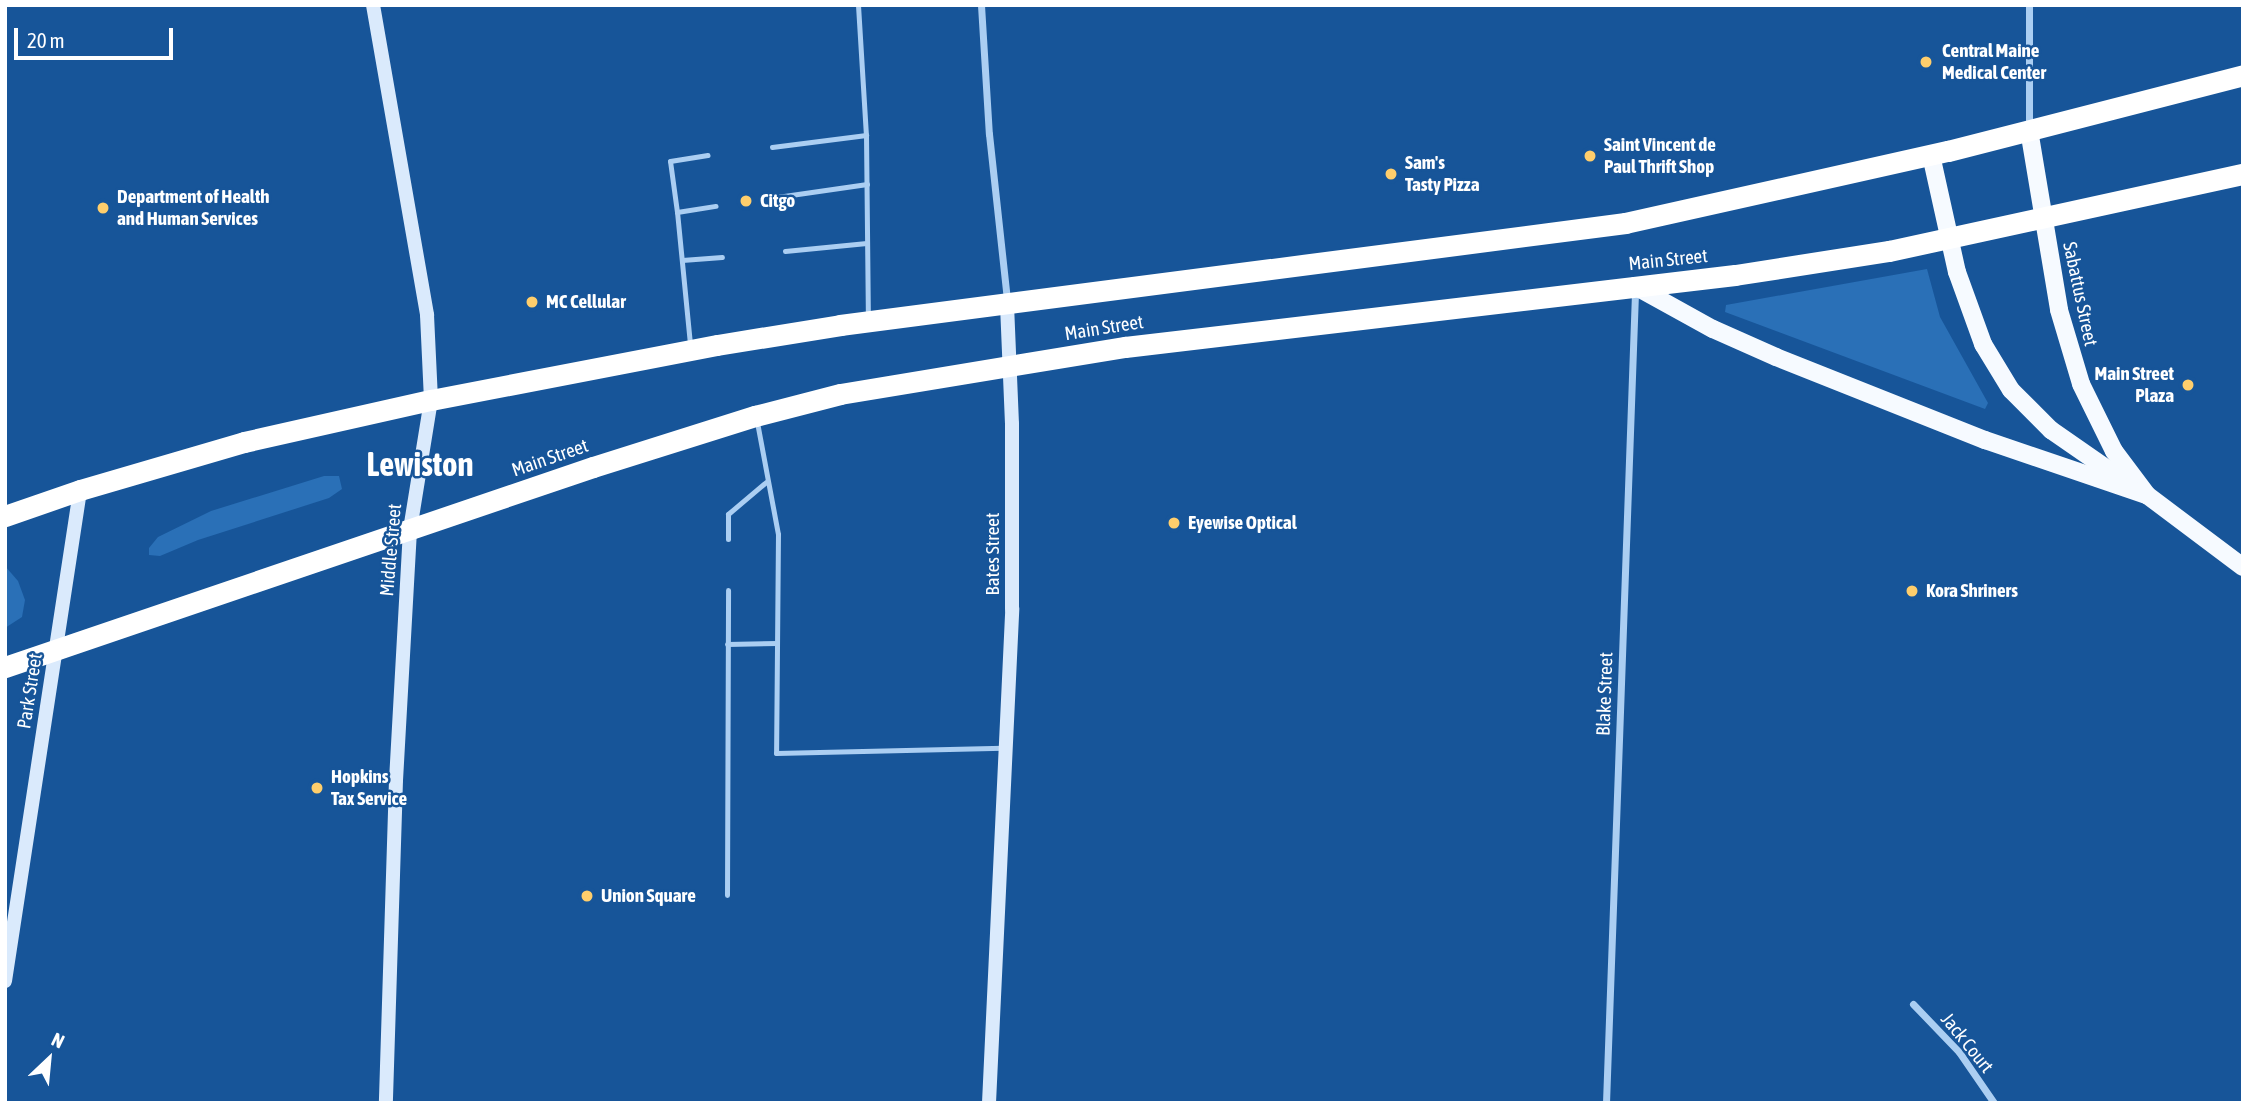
<!DOCTYPE html>
<html>
<head>
<meta charset="utf-8">
<style>
	body { margin:0 }
	#map { position:relative; width:2248px; height:1108px; overflow:hidden; background:#175599; font-family:"Asap Condensed",sans-serif }
	div>[style] { position:absolute }
	.green>* { inset:0; background:#2a70b7 }
	.lane>* { height:5px; margin:-2.5px; padding:0 2.5px; transform-origin:2.5px; border-radius:2.5px; background:#abcef2 }
	.street>* { height:7px; margin:-3.5px; padding:0 3.5px; transform-origin:3.5px; border-radius:3.5px; background:#abcef2 }
	.secondary>* { height:14px; margin:-7px; padding:0 7px; transform-origin:7px; border-radius:7px; background:#daeafc }
	.primary>* { height:18px; margin:-9px; padding:0 9px; transform-origin:9px; border-radius:9px; background:#f6faff }
	.highway>* { height:21px; margin:-10.5px; padding:0 10.5px; transform-origin:10.5px; border-radius:10.5px; background:#fff }
	.dots>* { width:19px; height:19px; translate:-50% -50%; box-sizing:border-box; border:4px solid #175599; border-radius:50% }
	span { translate:-50% -50%; white-space:nowrap; text-align:center; line-height:1.15; -webkit-text-stroke:5px #175599; paint-order:stroke }
	.poi-label { font-size:19px; color:#fff; font-weight:700 }
	.left { translate:0 -50%; text-align:left }
	.right { translate:-100% -50%; text-align:right }
	.street-label { font-size:19px; color:#fff }
	.town-label { font-size:33px; color:#fff; font-weight:700 }
	.frame { position:absolute; inset:0; border:7px solid #fff; pointer-events:none }
	.north { position:absolute; left:14px; top:1024px; width:70px; height:70px; -webkit-text-stroke:5px #175599; paint-order:stroke; rotate:26deg; font-size:19px; font-weight:700; line-height:28px; text-align:center; color:#fff }
	.north::after { content:''; display:block; margin:auto; width:24px; height:32px; background:#fff; clip-path:polygon(50% 0,100% 100%,50% 72%,0 100%) }
	.scale { position:absolute; left:14px; top:28px; width:159px; height:32px; box-sizing:border-box; border:4px solid #fff; border-top:0; padding-left:9px; font-size:21px; line-height:24px; white-space:nowrap; color:#fff; -webkit-text-stroke:5px #175599; paint-order:stroke }
</style>
</head>
<body>
<div id="map">
	<div class="green">
		<i style="clip-path:polygon(1927px 269px,1940px 317px,1988px 403px,1985px 409px,1725px 312px,1726px 305px)"></i>
		<i style="clip-path:polygon(324px 476px,339px 476px,342px 489px,329px 498px,198px 540px,160px 556px,149px 555px,149px 548px,158px 537px,211px 511px)"></i>
		<i style="clip-path:polygon(5px 566px,18px 581px,25px 600px,22px 617px,5px 628px)"></i>
	</div>
	<div class="lane">
		<i style="left:858px;top:5px;width:130px;rotate:86.5deg"></i>
		<i style="left:866px;top:135px;width:182px;rotate:89.4deg"></i>
		<i style="left:772px;top:147px;width:95px;rotate:-7.3deg"></i>
		<i style="left:777px;top:197px;width:91px;rotate:-8.2deg"></i>
		<i style="left:677px;top:212px;width:51px;rotate:-97.8deg"></i>
		<i style="left:670px;top:161px;width:38px;rotate:-9deg"></i>
		<i style="left:785px;top:251px;width:82px;rotate:-5.6deg"></i>
		<i style="left:682px;top:260px;width:40px;rotate:-4.3deg"></i>
		<i style="left:690px;top:344px;width:133px;rotate:-95.6deg"></i>
		<i style="left:677px;top:212px;width:39px;rotate:-9deg"></i>
		<i style="left:757px;top:422px;width:114px;rotate:79.4deg"></i>
		<i style="left:778px;top:534px;width:219px;rotate:90.5deg"></i>
		<i style="left:776px;top:753px;width:227px;rotate:-1.3deg"></i>
		<i style="left:728px;top:539px;width:25px;rotate:-90deg"></i>
		<i style="left:728px;top:514px;width:50px;rotate:-40.1deg"></i>
		<i style="left:727px;top:644px;width:50px;rotate:-1.1deg"></i>
		<i style="left:727px;top:895px;width:305px;rotate:-89.8deg"></i>
	</div>
	<div class="street">
		<i style="left:981px;top:5px;width:129px;rotate:86.5deg"></i>
		<i style="left:989px;top:134px;width:168px;rotate:83.8deg"></i>
		<i style="left:2029px;top:126px;width:121px;rotate:-90deg"></i>
		<i style="left:1913px;top:1004px;width:66px;rotate:46.2deg"></i>
		<i style="left:1959px;top:1052px;width:62px;rotate:55.5deg"></i>
		<i style="left:1606px;top:1103px;width:813px;rotate:-87.95deg"></i>
	</div>
	<div class="secondary">
		<i style="left:373px;top:5px;width:315px;rotate:80.1deg"></i>
		<i style="left:427px;top:315px;width:85px;rotate:87.3deg"></i>
		<i style="left:431px;top:400px;width:132px;rotate:99.2deg"></i>
		<i style="left:410px;top:530px;width:250px;rotate:93.2deg"></i>
		<i style="left:396px;top:780px;width:323px;rotate:91.8deg"></i>
		<i style="left:5px;top:981px;width:497px;rotate:-81.3deg"></i>
		<i style="left:989px;top:1103px;width:495px;rotate:-87.3deg"></i>
		<i style="left:1012px;top:609px;width:185px;rotate:-90deg"></i>
		<i style="left:1012px;top:424px;width:119px;rotate:-92.4deg"></i>
	</div>
	<div class="primary">
		<i style="left:2029px;top:130px;width:182px;rotate:80.5deg"></i>
		<i style="left:2059px;top:310px;width:77px;rotate:73.4deg"></i>
		<i style="left:2081px;top:384px;width:75px;rotate:63.8deg"></i>
		<i style="left:2114px;top:451px;width:55px;rotate:53.1deg"></i>
		<i style="left:2147px;top:495px;width:120px;rotate:36.9deg"></i>
		<i style="left:1931px;top:155px;width:120px;rotate:77.5deg"></i>
		<i style="left:1957px;top:272px;width:77px;rotate:70.1deg"></i>
		<i style="left:1983px;top:344px;width:54px;rotate:58.7deg"></i>
		<i style="left:2011px;top:390px;width:57px;rotate:45deg"></i>
		<i style="left:2051px;top:430px;width:91px;rotate:34.7deg"></i>
		<i style="left:1635px;top:286px;width:89px;rotate:28.9deg"></i>
		<i style="left:1713px;top:329px;width:69px;rotate:24deg"></i>
		<i style="left:1776px;top:357px;width:225px;rotate:21.7deg"></i>
		<i style="left:1985px;top:440px;width:171px;rotate:18.8deg"></i>
	</div>
	<div class="highway">
		<i style="left:5px;top:516px;width:79px;rotate:-19.1deg"></i>
		<i style="left:80px;top:490px;width:171px;rotate:-16.3deg"></i>
		<i style="left:244px;top:442px;width:192px;rotate:-12.7deg"></i>
		<i style="left:431px;top:400px;width:291px;rotate:-10.9deg"></i>
		<i style="left:717px;top:345px;width:125px;rotate:-9.2deg"></i>
		<i style="left:840px;top:325px;width:792px;rotate:-7.4deg"></i>
		<i style="left:1625px;top:223px;width:331px;rotate:-12.6deg"></i>
		<i style="left:1948px;top:151px;width:305px;rotate:-14.4deg"></i>
		<i style="left:5px;top:667px;width:621px;rotate:-18.79deg"></i>
		<i style="left:593px;top:467px;width:170px;rotate:-17.5deg"></i>
		<i style="left:755px;top:416px;width:88px;rotate:-14.5deg"></i>
		<i style="left:840px;top:394px;width:289px;rotate:-9.4deg"></i>
		<i style="left:1125px;top:347px;width:614px;rotate:-6.73deg"></i>
		<i style="left:1735px;top:275px;width:156px;rotate:-8.9deg"></i>
		<i style="left:1889px;top:251px;width:362px;rotate:-12.3deg"></i>
	</div>
	<div class="dots">
		<i style="left:1926px;top:62px;background:#ffce6c"></i>
		<i style="left:1590px;top:156px;background:#ffce6c"></i>
		<i style="left:1391px;top:174px;background:#ffce6c"></i>
		<i style="left:746px;top:201px;background:#ffce6c"></i>
		<i style="left:103px;top:208px;background:#ffce6c"></i>
		<i style="left:532px;top:302px;background:#ffce6c"></i>
		<i style="left:2188px;top:385px;background:#ffce6c"></i>
		<i style="left:1174px;top:523px;background:#ffce6c"></i>
		<i style="left:1912px;top:591px;background:#ffce6c"></i>
		<i style="left:317px;top:788px;background:#ffce6c"></i>
		<i style="left:587px;top:896px;background:#ffce6c"></i>
	</div>
	<div class="poi-label">
		<span class="left" style="left:1942px;top:62px">Central Maine<br>Medical Center</span>
		<span class="left" style="left:1604px;top:156px">Saint Vincent de<br>Paul Thrift Shop</span>
		<span class="left" style="left:1405px;top:174px">Sam's<br>Tasty Pizza</span>
		<span class="left" style="left:117px;top:208px">Department of Health<br>and Human Services</span>
		<span class="left" style="left:760px;top:201px">Citgo</span>
		<span class="left" style="left:546px;top:302px">MC Cellular</span>
		<span class="right" style="left:2174px;top:385px">Main Street<br>Plaza</span>
		<span class="left" style="left:1188px;top:523px">Eyewise Optical</span>
		<span class="left" style="left:1926px;top:591px">Kora Shriners</span>
		<span class="left" style="left:331px;top:788px">Hopkins<br>Tax Service</span>
		<span class="left" style="left:601px;top:896px">Union Square</span>
	</div>
	<div class="street-label">
		<span style="left:1668px;top:260px;rotate:-6deg">Main Street</span>
		<span style="left:2080px;top:294px;rotate:78deg">Sabattus Street</span>
		<span style="left:1104px;top:328px;rotate:-9deg">Main Street</span>
		<span style="left:550px;top:458px;rotate:-19deg">Main Street</span>
		<span style="left:391px;top:550px;rotate:-85deg">Middle Street</span>
		<span style="left:993px;top:554px;rotate:-90deg">Bates Street</span>
		<span style="left:30px;top:691px;rotate:-81deg">Park Street</span>
		<span style="left:1605px;top:694px;rotate:-88deg">Blake Street</span>
		<span style="left:1967px;top:1043px;rotate:51deg">Jack Court</span>
	</div>
	<div class="town-label">
		<span style="left:420px;top:465px">Lewiston</span>
	</div>
	<div class="frame"></div>
	<div class="north">N</div>
	<div class="scale">20 m</div>
</div>
</body>
</html>
